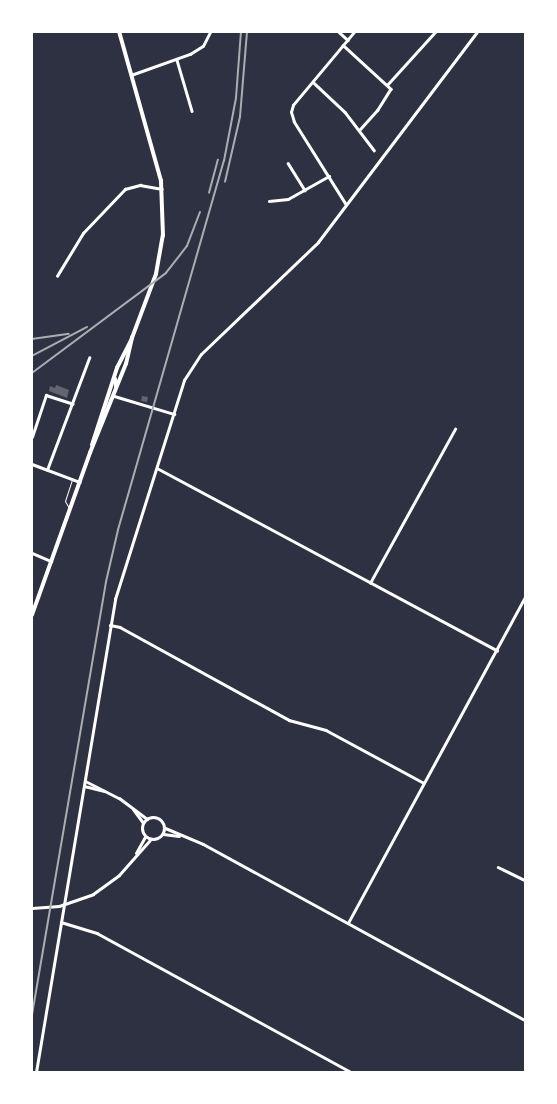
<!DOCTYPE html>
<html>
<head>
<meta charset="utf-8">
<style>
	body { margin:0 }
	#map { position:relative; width:557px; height:1104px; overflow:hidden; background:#2d3142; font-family:"Nunito Sans",sans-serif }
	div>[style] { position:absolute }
	.building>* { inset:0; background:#626471; transform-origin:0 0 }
	.service>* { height:1px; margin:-0.5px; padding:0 0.5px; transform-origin:0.5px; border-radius:0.5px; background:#fff }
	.minor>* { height:2.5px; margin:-1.25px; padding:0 1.25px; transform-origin:1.25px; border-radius:1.25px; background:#fff }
	.tertiary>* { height:3px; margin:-1.5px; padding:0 1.5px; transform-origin:1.5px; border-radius:1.5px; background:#fff }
	.tertiary>.ring { margin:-1.5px; padding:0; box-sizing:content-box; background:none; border:3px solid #fff; border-radius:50% }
	.secondary>* { height:3.5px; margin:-1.75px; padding:0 1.75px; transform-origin:1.75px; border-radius:1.75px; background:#fff }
	.rail>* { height:1.5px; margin:-0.75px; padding:0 0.75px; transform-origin:0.75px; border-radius:0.75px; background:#abadb3 }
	span { translate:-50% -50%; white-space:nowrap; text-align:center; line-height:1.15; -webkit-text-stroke:4px #fff; paint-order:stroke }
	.frame { position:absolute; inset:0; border:33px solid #fff; pointer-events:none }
</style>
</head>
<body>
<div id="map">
	<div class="building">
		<i style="clip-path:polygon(56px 385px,69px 390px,67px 398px,49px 391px,50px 386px,55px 388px)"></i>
		<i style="left:142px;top:396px;width:6px;height:5px;rotate:9deg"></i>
	</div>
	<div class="service">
		<i style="left:69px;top:508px;width:8px;rotate:-120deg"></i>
		<i style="left:65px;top:501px;width:22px;rotate:-72deg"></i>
	</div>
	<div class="minor">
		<i style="left:339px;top:32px;width:12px;rotate:42deg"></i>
		<i style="left:343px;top:45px;width:65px;rotate:42.5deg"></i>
		<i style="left:391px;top:89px;width:25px;rotate:122deg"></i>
		<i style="left:378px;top:110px;width:27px;rotate:132deg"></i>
		<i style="left:177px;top:60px;width:53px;rotate:73.6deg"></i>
		<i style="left:131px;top:75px;width:63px;rotate:-19.6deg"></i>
		<i style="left:190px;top:54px;width:15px;rotate:-32deg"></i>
		<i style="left:203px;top:46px;width:16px;rotate:-63deg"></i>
		<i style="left:313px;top:82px;width:44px;rotate:43.2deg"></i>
		<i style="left:345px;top:112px;width:48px;rotate:52.7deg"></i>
		<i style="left:387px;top:85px;width:72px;rotate:-47.8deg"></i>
		<i style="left:288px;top:163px;width:32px;rotate:58deg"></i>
		<i style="left:269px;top:201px;width:19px;rotate:-6deg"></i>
		<i style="left:288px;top:199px;width:47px;rotate:-29.3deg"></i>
		<i style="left:346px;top:205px;width:98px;rotate:-122.1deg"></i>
		<i style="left:294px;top:122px;width:10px;rotate:-107deg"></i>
		<i style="left:291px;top:112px;width:7px;rotate:-74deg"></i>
		<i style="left:293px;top:105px;width:95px;rotate:-50.1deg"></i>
		<i style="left:57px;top:276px;width:50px;rotate:-58.8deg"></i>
		<i style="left:83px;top:233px;width:61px;rotate:-46.3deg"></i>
		<i style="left:125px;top:189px;width:16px;rotate:-15deg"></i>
		<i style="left:140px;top:185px;width:22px;rotate:10deg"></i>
		<i style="left:32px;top:437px;width:44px;rotate:-71.6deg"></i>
		<i style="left:46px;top:395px;width:28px;rotate:18deg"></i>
		<i style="left:32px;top:464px;width:51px;rotate:20.6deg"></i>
		<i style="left:157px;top:468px;width:386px;rotate:28.2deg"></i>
		<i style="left:47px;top:470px;width:120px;rotate:-69.4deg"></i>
		<i style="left:32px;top:553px;width:21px;rotate:23deg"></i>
		<i style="left:370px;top:583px;width:176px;rotate:-61.1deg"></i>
		<i style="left:110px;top:625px;width:10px;rotate:11deg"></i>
		<i style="left:120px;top:627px;width:193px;rotate:28.8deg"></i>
		<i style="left:289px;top:720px;width:38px;rotate:15deg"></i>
		<i style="left:326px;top:730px;width:111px;rotate:28.4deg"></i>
		<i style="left:498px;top:867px;width:30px;rotate:26deg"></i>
		<i style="left:61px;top:922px;width:38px;rotate:17deg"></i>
		<i style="left:97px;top:933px;width:290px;rotate:28.7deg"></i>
		<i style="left:348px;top:923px;width:371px;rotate:-61.5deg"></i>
	</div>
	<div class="tertiary">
		<i style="left:115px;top:390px;width:12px;rotate:-90deg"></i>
		<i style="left:114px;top:396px;width:63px;rotate:16.7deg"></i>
		<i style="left:85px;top:781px;width:38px;rotate:27deg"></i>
		<i style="left:119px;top:798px;width:35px;rotate:37deg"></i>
		<i style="left:84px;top:786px;width:21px;rotate:14deg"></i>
		<i style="left:133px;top:809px;width:17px;rotate:54deg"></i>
		<i class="ring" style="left:142px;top:817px;width:19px;height:19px"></i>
		<i style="left:165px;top:828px;width:41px;rotate:22.8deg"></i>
		<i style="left:203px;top:844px;width:367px;rotate:28.7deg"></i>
		<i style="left:163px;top:834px;width:16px;rotate:7deg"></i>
		<i style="left:136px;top:853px;width:18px;rotate:-61deg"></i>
		<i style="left:32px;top:908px;width:27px;rotate:-4deg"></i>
		<i style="left:59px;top:906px;width:36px;rotate:-19deg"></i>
		<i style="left:93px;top:894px;width:32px;rotate:-36deg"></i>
		<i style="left:119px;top:875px;width:47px;rotate:-48.5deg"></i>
		<i style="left:36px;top:1072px;width:480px;rotate:-80.5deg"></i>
		<i style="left:115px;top:599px;width:230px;rotate:-72.5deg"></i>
		<i style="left:184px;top:380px;width:31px;rotate:-57deg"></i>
		<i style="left:201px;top:354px;width:162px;rotate:-43.7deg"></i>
		<i style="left:318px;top:242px;width:263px;rotate:-52.9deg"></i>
	</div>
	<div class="secondary">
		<i style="left:92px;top:445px;width:81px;rotate:-72deg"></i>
		<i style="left:117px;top:368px;width:31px;rotate:-63deg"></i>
		<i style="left:32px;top:615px;width:172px;rotate:-70.3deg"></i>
		<i style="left:90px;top:453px;width:96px;rotate:-68deg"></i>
		<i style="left:126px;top:364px;width:27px;rotate:-77deg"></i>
		<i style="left:132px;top:338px;width:68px;rotate:-69.4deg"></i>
		<i style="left:156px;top:274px;width:39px;rotate:-80deg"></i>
		<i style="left:163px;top:236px;width:55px;rotate:-92.1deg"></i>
		<i style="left:161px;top:181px;width:155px;rotate:-105.7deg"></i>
	</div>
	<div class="rail">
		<i style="left:225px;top:182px;width:67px;rotate:-77deg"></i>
		<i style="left:240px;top:117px;width:85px;rotate:-85.3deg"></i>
		<i style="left:209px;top:193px;width:34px;rotate:-75deg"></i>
		<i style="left:32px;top:339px;width:37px;rotate:-8deg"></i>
		<i style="left:32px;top:356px;width:62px;rotate:-27.8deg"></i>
		<i style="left:32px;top:373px;width:167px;rotate:-36.7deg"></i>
		<i style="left:166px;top:273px;width:34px;rotate:-52deg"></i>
		<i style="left:187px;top:246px;width:36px;rotate:-69deg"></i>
		<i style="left:32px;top:1015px;width:439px;rotate:-80.3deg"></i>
		<i style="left:106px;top:582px;width:53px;rotate:-77deg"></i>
		<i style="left:118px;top:530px;width:384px;rotate:-74deg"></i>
		<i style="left:224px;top:161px;width:64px;rotate:-79.2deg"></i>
		<i style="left:236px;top:98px;width:66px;rotate:-85.7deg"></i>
	</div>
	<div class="frame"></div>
</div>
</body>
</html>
